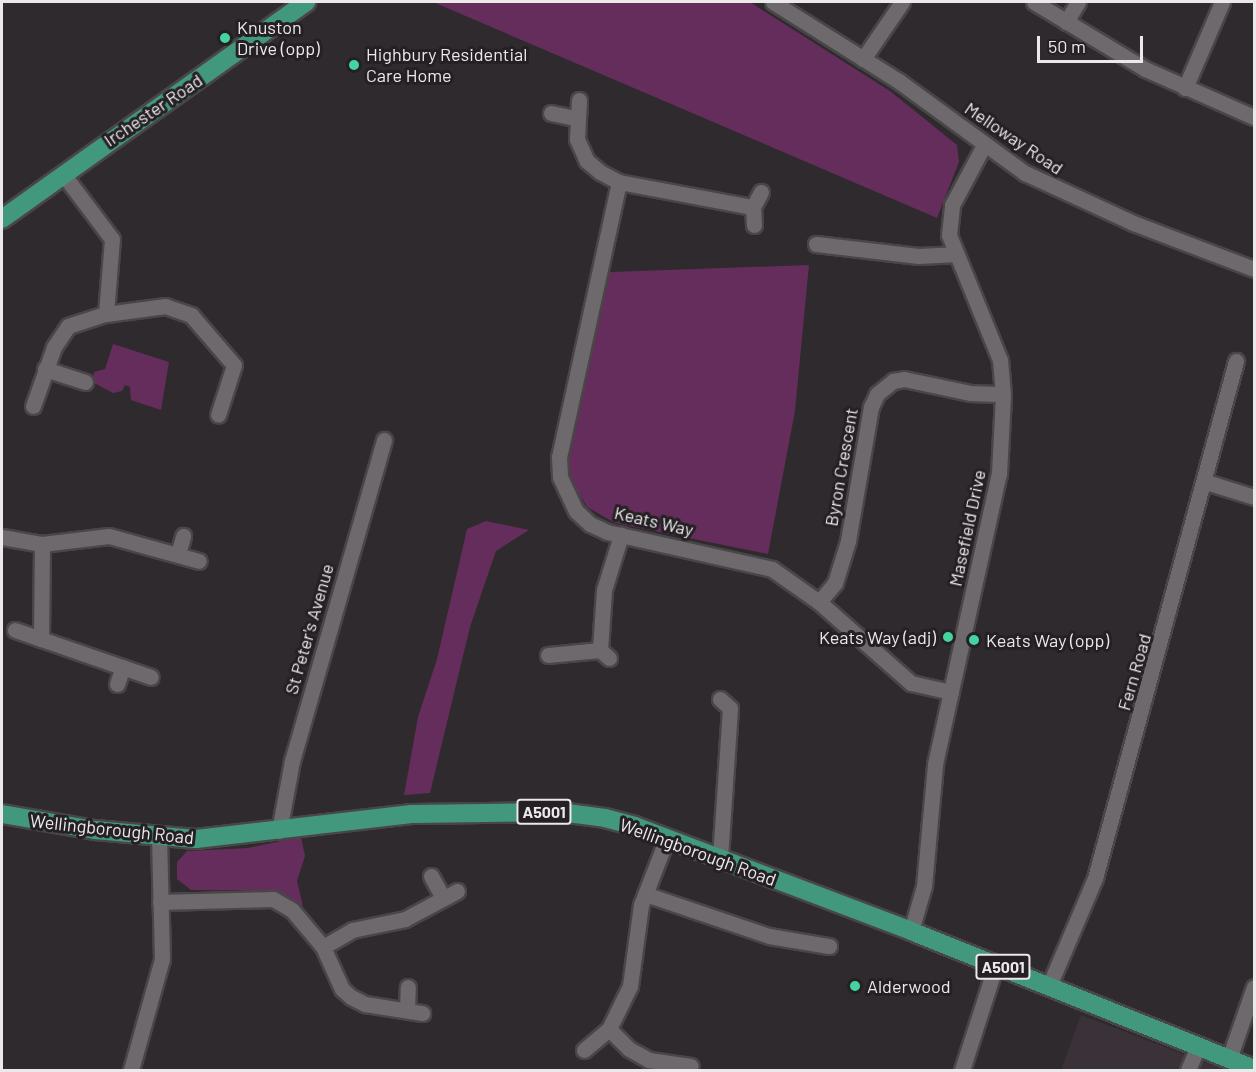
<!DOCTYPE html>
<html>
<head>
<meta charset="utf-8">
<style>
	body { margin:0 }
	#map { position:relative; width:1256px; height:1072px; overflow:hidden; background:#2e2a2d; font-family:Barlow,sans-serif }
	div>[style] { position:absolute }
	.built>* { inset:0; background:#3b3239 }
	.green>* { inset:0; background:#642d5b }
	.roads { filter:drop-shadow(2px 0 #494648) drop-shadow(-2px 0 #494648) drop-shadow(0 2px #494648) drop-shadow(0 -2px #494648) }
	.minor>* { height:15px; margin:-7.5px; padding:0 7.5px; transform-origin:7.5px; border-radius:7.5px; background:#6d696c }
	.major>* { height:18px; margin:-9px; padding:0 9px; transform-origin:9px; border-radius:9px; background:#42987c }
	.dots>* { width:16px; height:16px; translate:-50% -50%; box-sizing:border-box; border:3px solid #242023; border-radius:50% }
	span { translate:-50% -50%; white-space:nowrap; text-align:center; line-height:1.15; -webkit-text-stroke:6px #242023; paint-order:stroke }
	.shield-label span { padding:2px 4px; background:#242023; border:2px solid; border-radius:4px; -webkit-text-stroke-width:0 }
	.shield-label { font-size:16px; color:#ece9eb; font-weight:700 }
	.poi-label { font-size:18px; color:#ece9eb }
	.left { translate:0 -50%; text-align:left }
	.right { translate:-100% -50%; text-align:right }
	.street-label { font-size:18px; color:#ece9eb }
	.frame { position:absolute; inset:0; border:3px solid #ece9eb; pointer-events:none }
	.scale { position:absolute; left:1037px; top:36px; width:106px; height:27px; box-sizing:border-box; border:3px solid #ece9eb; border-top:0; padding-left:8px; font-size:18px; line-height:21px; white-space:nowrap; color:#ece9eb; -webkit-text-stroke:4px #242023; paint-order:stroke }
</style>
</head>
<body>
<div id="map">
	<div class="built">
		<i style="clip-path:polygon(1081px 1015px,1225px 1070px,1061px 1070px)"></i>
	</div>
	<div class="green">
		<i style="clip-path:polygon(433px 2px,750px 2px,890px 91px,957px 145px,959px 162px,937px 218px)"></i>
		<i style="clip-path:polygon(809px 265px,795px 411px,768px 554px,615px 523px,587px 507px,570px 479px,568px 455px,610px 272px)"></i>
		<i style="clip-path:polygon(113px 344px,169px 362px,161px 410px,131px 400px,130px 387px,125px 385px,122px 391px,113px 393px,92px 382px,94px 372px,105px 369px)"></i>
		<i style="clip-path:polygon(486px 521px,529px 530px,496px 551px,470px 627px,430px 793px,404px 795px,418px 717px,437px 659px,467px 529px)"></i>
		<i style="clip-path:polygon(301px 837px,305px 856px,297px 881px,303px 906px,275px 891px,191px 890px,177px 879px,177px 862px,187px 851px,248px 848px)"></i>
	</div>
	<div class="roads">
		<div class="minor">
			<i style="left:773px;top:2px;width:150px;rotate:32.2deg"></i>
			<i style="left:900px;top:82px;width:155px;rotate:36.1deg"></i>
			<i style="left:1025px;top:173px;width:119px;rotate:24.8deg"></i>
			<i style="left:1133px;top:223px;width:129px;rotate:20.8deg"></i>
			<i style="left:1034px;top:2px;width:130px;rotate:31.1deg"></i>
			<i style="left:1145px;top:69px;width:119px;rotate:23.8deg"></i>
			<i style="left:1066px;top:22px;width:23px;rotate:-59deg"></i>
			<i style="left:863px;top:59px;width:69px;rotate:-55.6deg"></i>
			<i style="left:1185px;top:88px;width:94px;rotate:-66.7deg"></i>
			<i style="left:579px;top:100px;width:39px;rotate:93deg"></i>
			<i style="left:577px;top:139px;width:24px;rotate:66deg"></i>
			<i style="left:587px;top:161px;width:17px;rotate:40deg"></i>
			<i style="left:600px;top:172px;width:21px;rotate:28deg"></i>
			<i style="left:619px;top:182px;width:136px;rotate:10.6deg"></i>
			<i style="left:551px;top:113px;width:25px;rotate:12deg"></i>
			<i style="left:63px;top:174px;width:81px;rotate:53deg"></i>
			<i style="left:112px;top:239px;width:75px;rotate:94.6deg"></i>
			<i style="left:619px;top:182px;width:281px;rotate:102.3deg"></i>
			<i style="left:559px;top:457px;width:20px;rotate:87deg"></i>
			<i style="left:560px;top:477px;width:38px;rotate:65deg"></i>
			<i style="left:576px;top:511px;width:19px;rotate:43deg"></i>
			<i style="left:590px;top:524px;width:19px;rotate:25deg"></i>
			<i style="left:607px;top:532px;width:169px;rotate:12.6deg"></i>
			<i style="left:772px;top:569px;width:57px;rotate:35.1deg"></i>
			<i style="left:819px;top:602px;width:123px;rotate:41.4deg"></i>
			<i style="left:911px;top:683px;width:41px;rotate:12.7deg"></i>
			<i style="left:754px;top:225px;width:18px;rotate:-93deg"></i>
			<i style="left:753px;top:207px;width:17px;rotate:-62deg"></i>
			<i style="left:816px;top:244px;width:103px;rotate:6.7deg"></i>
			<i style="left:918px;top:256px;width:35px;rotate:-3deg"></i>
			<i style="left:45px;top:369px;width:42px;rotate:18deg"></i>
			<i style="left:33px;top:406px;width:63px;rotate:-70.4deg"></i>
			<i style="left:54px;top:347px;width:25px;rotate:-56deg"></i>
			<i style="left:68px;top:326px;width:40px;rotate:-18deg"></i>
			<i style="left:106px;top:314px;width:60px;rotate:-7.7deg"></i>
			<i style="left:165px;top:306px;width:28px;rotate:19deg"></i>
			<i style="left:191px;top:315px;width:66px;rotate:49.3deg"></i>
			<i style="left:234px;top:365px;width:52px;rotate:107.7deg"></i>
			<i style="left:1206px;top:482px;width:50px;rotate:17.4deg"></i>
			<i style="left:2px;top:537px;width:41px;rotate:9.9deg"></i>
			<i style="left:42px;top:544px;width:67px;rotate:-6.8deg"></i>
			<i style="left:109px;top:536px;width:93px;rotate:15.5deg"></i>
			<i style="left:42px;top:544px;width:95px;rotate:90.6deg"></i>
			<i style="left:41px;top:639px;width:116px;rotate:19.1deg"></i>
			<i style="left:178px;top:554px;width:19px;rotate:-74deg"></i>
			<i style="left:819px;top:602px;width:25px;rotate:-50deg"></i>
			<i style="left:835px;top:583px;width:44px;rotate:-72.8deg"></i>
			<i style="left:848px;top:541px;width:136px;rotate:-80.3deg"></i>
			<i style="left:871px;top:407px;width:14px;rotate:-65deg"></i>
			<i style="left:877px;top:394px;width:21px;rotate:-39deg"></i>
			<i style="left:893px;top:381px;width:11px;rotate:-10deg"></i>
			<i style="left:904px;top:379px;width:67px;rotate:12deg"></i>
			<i style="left:970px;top:393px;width:33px;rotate:2deg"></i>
			<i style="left:15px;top:630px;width:28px;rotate:19deg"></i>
			<i style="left:548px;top:655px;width:52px;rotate:-5.5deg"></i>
			<i style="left:609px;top:658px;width:12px;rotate:-138deg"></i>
			<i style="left:600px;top:650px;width:60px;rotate:-86.2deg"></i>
			<i style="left:604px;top:590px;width:58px;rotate:-72.8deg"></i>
			<i style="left:117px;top:684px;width:18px;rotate:-71deg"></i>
			<i style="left:720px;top:699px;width:13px;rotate:42deg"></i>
			<i style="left:730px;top:708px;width:150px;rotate:93.8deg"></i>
			<i style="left:279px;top:831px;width:71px;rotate:-79.5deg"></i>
			<i style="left:292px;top:761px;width:334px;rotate:-74deg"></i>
			<i style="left:431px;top:876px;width:25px;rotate:61deg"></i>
			<i style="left:645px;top:894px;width:131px;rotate:18.7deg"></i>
			<i style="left:769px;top:936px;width:61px;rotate:9.5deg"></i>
			<i style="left:160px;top:902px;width:113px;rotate:-1.5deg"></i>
			<i style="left:273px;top:899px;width:22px;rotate:30deg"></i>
			<i style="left:292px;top:910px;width:48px;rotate:50deg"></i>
			<i style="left:323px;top:947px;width:46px;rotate:65.7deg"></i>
			<i style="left:342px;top:989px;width:12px;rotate:42deg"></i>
			<i style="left:351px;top:997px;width:16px;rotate:27deg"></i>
			<i style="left:365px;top:1004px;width:58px;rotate:9deg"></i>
			<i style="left:911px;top:931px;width:47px;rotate:-73.9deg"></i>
			<i style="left:924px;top:886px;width:122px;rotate:-84.8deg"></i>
			<i style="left:935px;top:764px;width:297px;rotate:-77.6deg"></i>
			<i style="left:999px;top:474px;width:80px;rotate:-87.1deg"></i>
			<i style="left:1003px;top:394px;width:34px;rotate:-95deg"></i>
			<i style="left:1000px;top:360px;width:135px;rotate:-112.2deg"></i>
			<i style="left:949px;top:235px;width:30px;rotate:-84deg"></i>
			<i style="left:952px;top:205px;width:68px;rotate:-61.9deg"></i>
			<i style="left:323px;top:947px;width:34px;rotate:-30deg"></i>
			<i style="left:352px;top:930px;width:54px;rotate:-11.7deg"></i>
			<i style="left:405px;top:919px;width:59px;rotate:-28.3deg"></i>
			<i style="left:1049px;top:986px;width:117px;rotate:-66.9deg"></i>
			<i style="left:1095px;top:878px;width:536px;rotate:-74.74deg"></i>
			<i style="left:407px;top:1010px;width:23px;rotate:-88deg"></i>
			<i style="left:609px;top:1029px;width:48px;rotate:-64deg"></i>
			<i style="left:630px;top:986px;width:82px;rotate:-82.3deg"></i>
			<i style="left:641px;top:905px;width:72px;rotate:-68.8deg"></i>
			<i style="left:584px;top:1050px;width:33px;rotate:-40deg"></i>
			<i style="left:609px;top:1029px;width:28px;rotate:45deg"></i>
			<i style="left:629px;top:1049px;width:23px;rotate:29deg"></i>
			<i style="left:649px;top:1060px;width:42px;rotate:8.1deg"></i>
			<i style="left:1229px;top:1059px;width:76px;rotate:-70.9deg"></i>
			<i style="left:131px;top:1070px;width:115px;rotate:-74.4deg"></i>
			<i style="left:162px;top:959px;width:122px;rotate:-91.4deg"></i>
			<i style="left:962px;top:1070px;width:111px;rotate:-72.2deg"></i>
			<i style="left:1188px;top:1070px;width:25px;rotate:-67deg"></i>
		</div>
		<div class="major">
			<i style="left:2px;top:219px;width:374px;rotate:-35.5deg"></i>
			<i style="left:2px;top:814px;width:94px;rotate:9.8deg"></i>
			<i style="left:95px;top:830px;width:101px;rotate:5.1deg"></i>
			<i style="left:196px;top:839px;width:217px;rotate:-6.6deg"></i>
			<i style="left:412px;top:814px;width:148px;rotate:-0.8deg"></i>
			<i style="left:560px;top:812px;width:45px;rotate:7.6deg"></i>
			<i style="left:605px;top:818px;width:31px;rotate:15deg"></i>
			<i style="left:635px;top:826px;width:295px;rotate:20.8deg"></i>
			<i style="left:911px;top:931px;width:370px;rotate:21.9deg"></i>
		</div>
	</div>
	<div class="dots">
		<i style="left:225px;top:38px;background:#44d49f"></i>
		<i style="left:354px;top:65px;background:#44d49f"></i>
		<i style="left:948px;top:637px;background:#44d49f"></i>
		<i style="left:974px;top:640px;background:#44d49f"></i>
		<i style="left:855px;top:986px;background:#44d49f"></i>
	</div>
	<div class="shield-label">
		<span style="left:544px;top:812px">A5001</span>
		<span style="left:1003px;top:967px">A5001</span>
	</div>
	<div class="poi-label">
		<span class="left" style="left:237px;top:38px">Knuston<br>Drive (opp)</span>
		<span class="left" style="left:366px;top:65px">Highbury Residential<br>Care Home</span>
		<span class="right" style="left:936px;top:637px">Keats Way (adj)</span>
		<span class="left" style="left:986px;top:640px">Keats Way (opp)</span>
		<span class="left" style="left:867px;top:986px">Alderwood</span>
	</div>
	<div class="street-label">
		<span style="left:153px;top:110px;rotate:-34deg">Irchester Road</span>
		<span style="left:1014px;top:138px;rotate:34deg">Melloway Road</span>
		<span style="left:841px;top:467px;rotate:-80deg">Byron Crescent</span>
		<span style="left:654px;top:521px;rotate:13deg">Keats Way</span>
		<span style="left:967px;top:528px;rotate:-78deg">Masefield Drive</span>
		<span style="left:309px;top:629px;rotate:-74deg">St Peter's Avenue</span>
		<span style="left:1134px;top:672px;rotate:-74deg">Fern Road</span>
		<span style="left:112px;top:829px;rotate:6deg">Wellingborough Road</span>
		<span style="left:698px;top:852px;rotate:20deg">Wellingborough Road</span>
	</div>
	<div class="frame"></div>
	<div class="scale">50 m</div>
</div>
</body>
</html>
